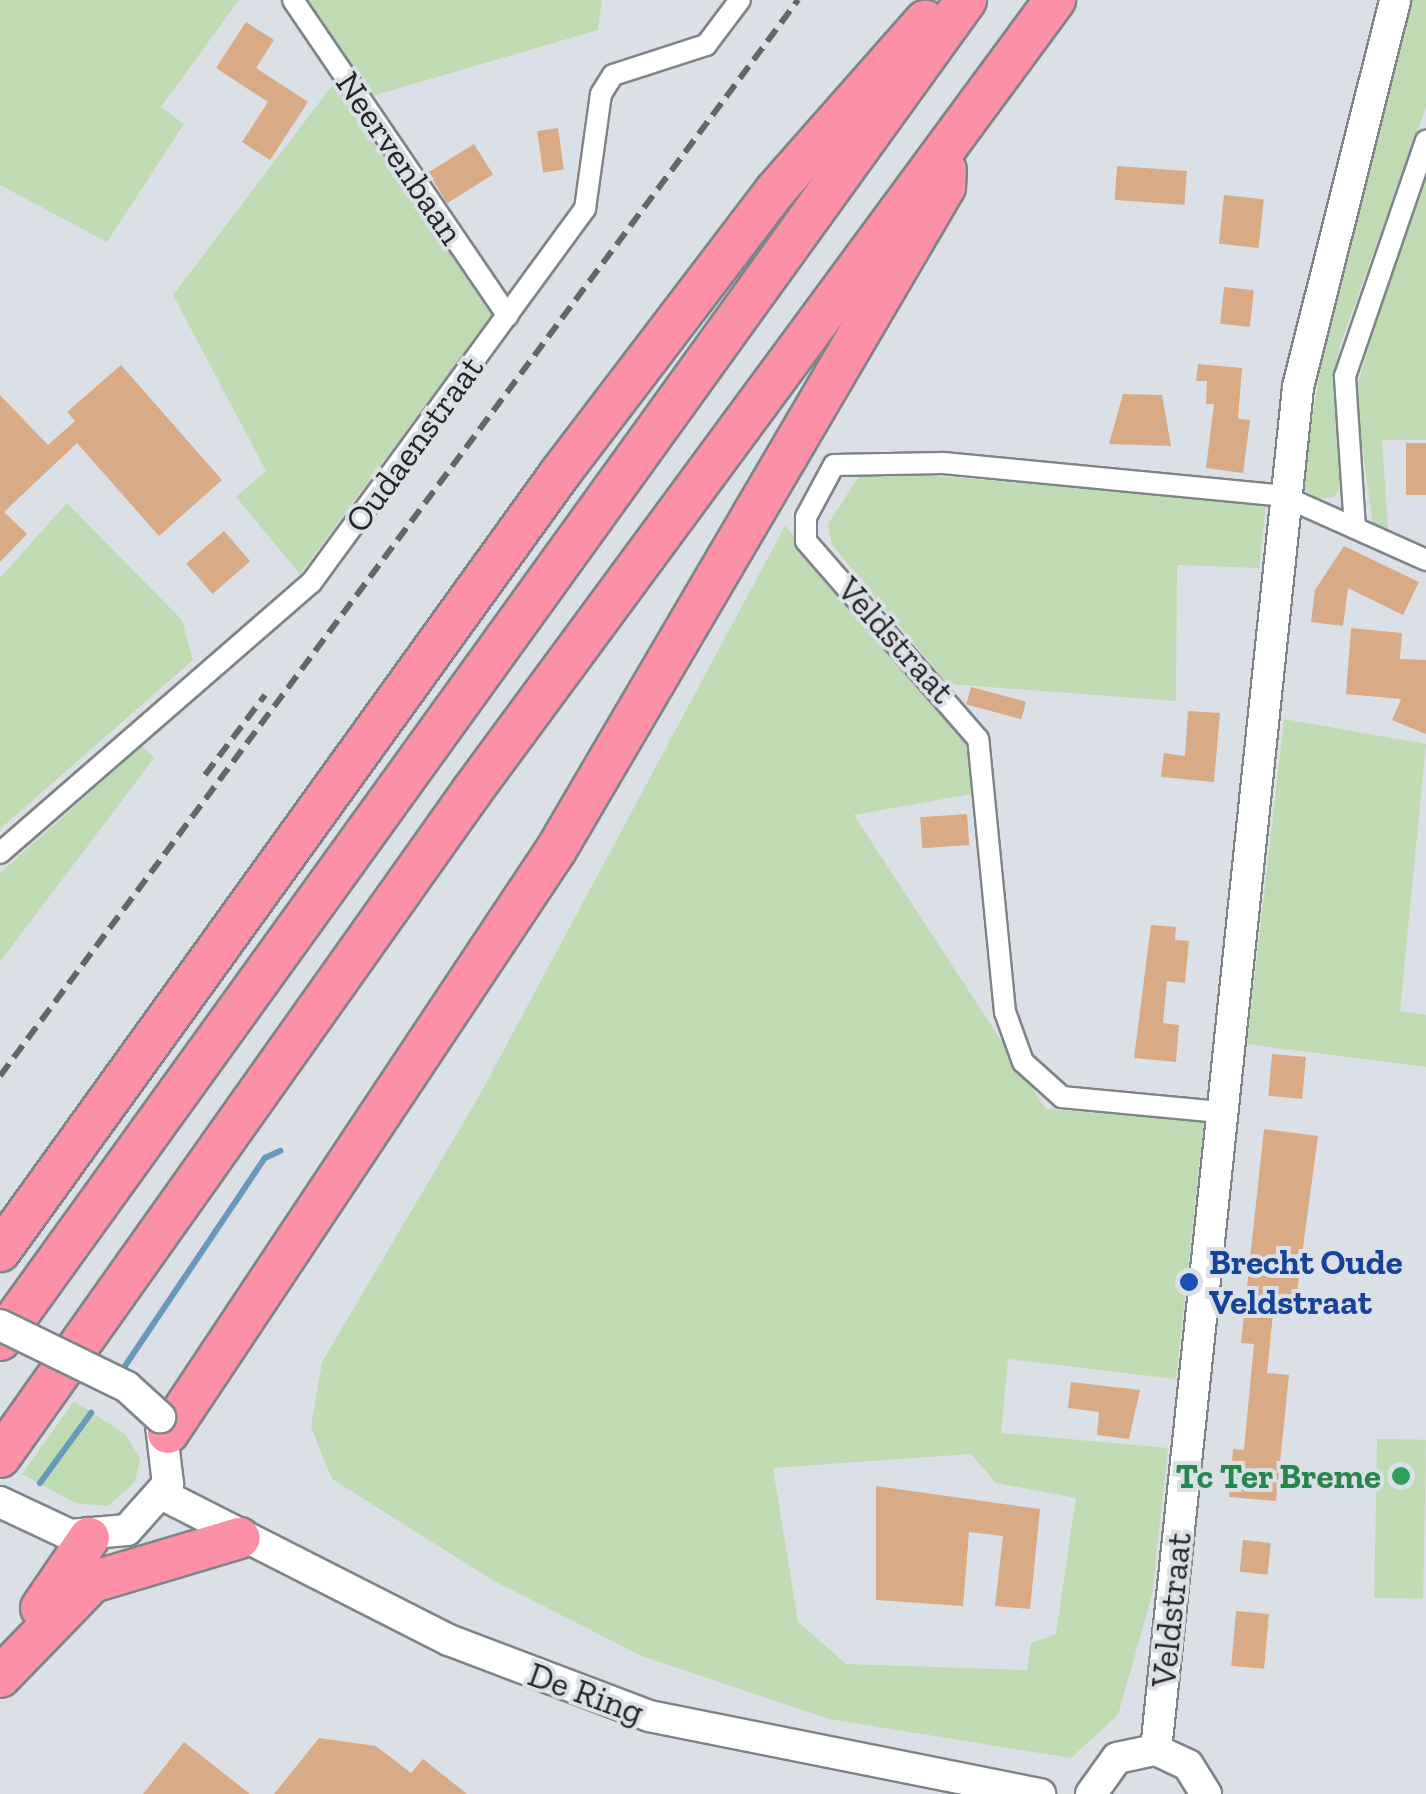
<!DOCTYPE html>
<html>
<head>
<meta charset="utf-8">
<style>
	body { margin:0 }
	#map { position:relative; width:1426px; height:1794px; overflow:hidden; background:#dbe0e6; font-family:"Zilla Slab",serif }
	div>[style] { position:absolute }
	.green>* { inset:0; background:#bedbb4; transform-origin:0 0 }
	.stream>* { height:6px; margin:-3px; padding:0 3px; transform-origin:3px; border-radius:3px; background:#679abc }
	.building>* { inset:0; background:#d9aa86; transform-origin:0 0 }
	.roads { filter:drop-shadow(2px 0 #7f8489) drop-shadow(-2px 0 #7f8489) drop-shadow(0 2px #7f8489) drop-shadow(0 -2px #7f8489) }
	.street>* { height:20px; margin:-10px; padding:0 10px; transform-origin:10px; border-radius:10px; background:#fff }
	.secondary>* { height:30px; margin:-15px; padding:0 15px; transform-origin:15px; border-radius:15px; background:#fff }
	.highway>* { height:40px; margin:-20px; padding:0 20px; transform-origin:20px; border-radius:20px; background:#fc90a7 }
	.rail>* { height:6px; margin-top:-3px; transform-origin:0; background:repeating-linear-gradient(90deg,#63666a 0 15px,transparent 0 23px) }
	.bridges { filter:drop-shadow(2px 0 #7f8489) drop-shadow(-2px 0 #7f8489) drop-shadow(0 2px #7f8489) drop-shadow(0 -2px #7f8489) }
	.secondary-bridge>* { height:30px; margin:-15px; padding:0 15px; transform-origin:15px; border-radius:15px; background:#fff }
	.dots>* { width:28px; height:28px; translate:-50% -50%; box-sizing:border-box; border:5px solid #dbe0e6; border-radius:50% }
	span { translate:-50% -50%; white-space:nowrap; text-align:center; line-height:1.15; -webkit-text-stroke:8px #dbe0e6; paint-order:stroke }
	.street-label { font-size:35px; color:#242629 }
	.transit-label { font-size:35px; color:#164399; font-weight:700 }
	.left { translate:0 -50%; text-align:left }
	.leisure-label { font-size:35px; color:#27864d; font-weight:700 }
	.right { translate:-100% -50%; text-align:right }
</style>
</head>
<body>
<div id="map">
	<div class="green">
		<i style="clip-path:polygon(0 0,239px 0,161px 107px,184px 124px,107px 242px,0 185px)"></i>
		<i style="clip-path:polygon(306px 0,602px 0,598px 30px,372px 96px)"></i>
		<i style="clip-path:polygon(1412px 0,1426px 0,1426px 107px,1339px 348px,1342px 482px,1335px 497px,1319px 499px,1303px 489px,1303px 476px,1328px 322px)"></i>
		<i style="clip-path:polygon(334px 83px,493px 313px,300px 574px,236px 497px,266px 471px,173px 295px)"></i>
		<i style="clip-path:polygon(1426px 180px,1426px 440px,1382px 440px,1388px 529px,1373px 526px,1355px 396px,1389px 269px)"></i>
		<i style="clip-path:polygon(863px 470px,1266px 503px,1259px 568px,1177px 565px,1176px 701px,947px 684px,832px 545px,828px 524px)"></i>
		<i style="clip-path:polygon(67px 503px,182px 620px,193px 660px,0 829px,0 578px)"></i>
		<i style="clip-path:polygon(evenodd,785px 526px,962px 725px,977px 793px,854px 815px,1046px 1109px,1204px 1121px,1176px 1379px,1008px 1359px,1001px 1433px,1168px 1448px,1152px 1595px,1118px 1715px,1071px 1758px,829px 1719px,642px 1656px,494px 1581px,332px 1479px,311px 1427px,322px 1362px,478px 1098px,785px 526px,971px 1454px,996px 1483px,1076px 1498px,1056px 1634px,1031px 1643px,1027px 1670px,846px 1664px,798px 1622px,773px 1468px,971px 1454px)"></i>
		<i style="clip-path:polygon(1284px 719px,1426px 744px,1400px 1011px,1426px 1015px,1426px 1067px,1247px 1044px)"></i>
		<i style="clip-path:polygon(142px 746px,154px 758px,0 962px,0 873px)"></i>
		<i style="clip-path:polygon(74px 1401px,125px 1434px,140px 1458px,135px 1482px,108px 1506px,75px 1503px,22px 1474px)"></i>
		<i style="left:1377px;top:1439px;width:49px;height:159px;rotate:1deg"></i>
	</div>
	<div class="stream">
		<i style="left:125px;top:1366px;width:251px;rotate:-56.1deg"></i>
		<i style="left:265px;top:1158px;width:17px;rotate:-25deg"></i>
		<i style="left:40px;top:1483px;width:87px;rotate:-53.9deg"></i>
	</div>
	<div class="building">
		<i style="clip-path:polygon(246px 22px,274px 40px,256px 68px,308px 102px,270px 160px,242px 142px,268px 102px,216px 68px)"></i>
		<i style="left:558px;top:128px;width:42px;height:21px;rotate:82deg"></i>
		<i style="left:474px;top:144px;width:36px;height:54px;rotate:58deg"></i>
		<i style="left:1117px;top:166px;width:70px;height:34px;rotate:4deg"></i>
		<i style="left:1224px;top:195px;width:40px;height:49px;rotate:6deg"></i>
		<i style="left:1224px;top:287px;width:30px;height:37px;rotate:6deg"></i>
		<i style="clip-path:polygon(1198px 364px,1242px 368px,1238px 419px,1250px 420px,1243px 473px,1206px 468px,1214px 404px,1206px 404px,1207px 381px,1196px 381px)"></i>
		<i style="clip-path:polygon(121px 365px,222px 480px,159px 536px,77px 443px,4px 512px,27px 534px,0 562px,0 395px,48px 445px,75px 421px,67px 412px)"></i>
		<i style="clip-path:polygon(1123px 394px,1162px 395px,1171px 446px,1109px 444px)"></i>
		<i style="left:1406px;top:443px;width:20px;height:52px"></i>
		<i style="left:224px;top:531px;width:40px;height:50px;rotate:49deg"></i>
		<i style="clip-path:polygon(1344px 546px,1419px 582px,1403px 615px,1348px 588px,1343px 626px,1311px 622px,1315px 590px)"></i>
		<i style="clip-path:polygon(1351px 628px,1402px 633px,1400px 659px,1426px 660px,1426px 734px,1392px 720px,1401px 699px,1346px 694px)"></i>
		<i style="left:971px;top:687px;width:57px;height:18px;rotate:15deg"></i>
		<i style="clip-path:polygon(1188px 711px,1220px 713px,1214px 782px,1161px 777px,1164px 753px,1185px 756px)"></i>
		<i style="left:967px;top:814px;width:31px;height:47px;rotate:86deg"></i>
		<i style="clip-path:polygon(1151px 925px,1176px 927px,1175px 940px,1189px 941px,1185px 983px,1167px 981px,1163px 1023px,1179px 1025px,1176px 1062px,1134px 1058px)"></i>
		<i style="left:1272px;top:1054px;width:34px;height:42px;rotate:5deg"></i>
		<i style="clip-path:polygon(1264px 1129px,1318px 1136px,1295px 1307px,1274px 1304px,1267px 1373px,1289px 1375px,1276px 1501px,1229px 1497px,1233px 1449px,1244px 1450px,1254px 1344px,1241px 1343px)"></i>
		<i style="clip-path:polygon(1071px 1382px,1140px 1390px,1129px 1439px,1097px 1435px,1099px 1412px,1068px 1408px)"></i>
		<i style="clip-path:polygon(876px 1486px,1040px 1509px,1030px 1609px,995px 1606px,1003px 1536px,969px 1532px,963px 1606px,876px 1600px)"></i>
		<i style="left:1243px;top:1540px;width:28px;height:32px;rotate:6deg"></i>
		<i style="left:1236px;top:1611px;width:33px;height:55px;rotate:5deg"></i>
		<i style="clip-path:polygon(319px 1738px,376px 1746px,411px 1773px,423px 1759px,467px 1794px,274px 1794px)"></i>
		<i style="clip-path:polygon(184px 1742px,250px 1794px,143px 1794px)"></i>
	</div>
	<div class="roads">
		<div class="street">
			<i style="left:293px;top:0;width:382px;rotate:55.8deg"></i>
			<i style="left:1355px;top:528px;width:152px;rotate:-93.8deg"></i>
			<i style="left:1345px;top:376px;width:249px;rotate:-71deg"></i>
			<i style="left:0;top:853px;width:412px;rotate:-41deg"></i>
			<i style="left:311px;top:583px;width:464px;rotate:-53.8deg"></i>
			<i style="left:585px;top:209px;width:116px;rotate:-82.1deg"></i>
			<i style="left:601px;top:94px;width:22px;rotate:-58deg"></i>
			<i style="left:613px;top:75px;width:98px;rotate:-17.9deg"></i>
			<i style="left:706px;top:45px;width:56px;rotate:-52.9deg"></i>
			<i style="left:1220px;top:1112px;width:159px;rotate:-174.6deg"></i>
			<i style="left:1062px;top:1097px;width:52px;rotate:-138.1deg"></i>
			<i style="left:1023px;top:1062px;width:53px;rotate:-109.8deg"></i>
			<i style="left:1005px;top:1012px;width:274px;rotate:-95.6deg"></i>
			<i style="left:978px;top:739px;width:262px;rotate:-131deg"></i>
			<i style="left:806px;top:541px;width:24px;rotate:-90deg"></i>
			<i style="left:806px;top:517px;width:59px;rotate:-61.7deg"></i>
			<i style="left:834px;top:465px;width:109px;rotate:-1.1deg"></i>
			<i style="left:943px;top:463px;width:342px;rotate:5.5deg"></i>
			<i style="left:1283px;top:496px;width:157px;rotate:24.1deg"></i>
		</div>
		<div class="secondary">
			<i style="left:163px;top:1495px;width:321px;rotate:26.9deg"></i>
			<i style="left:449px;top:1640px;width:214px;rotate:20.8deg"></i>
			<i style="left:649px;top:1716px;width:399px;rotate:11.3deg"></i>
			<i style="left:0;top:1502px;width:77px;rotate:25.2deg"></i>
			<i style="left:70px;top:1535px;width:57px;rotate:-5deg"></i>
			<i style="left:127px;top:1530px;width:62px;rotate:-48.3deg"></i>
			<i style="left:168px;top:1484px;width:67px;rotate:-96.8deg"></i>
			<i style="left:1156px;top:1750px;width:1370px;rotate:-84.05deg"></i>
			<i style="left:1298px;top:387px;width:399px;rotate:-75.9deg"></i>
			<i style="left:1091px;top:1794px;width:44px;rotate:-54.2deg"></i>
			<i style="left:1117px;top:1758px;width:40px;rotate:-12deg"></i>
			<i style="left:1156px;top:1750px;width:35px;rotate:25deg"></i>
			<i style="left:1188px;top:1765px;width:34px;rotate:58deg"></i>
		</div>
		<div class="highway">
			<i style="left:0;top:1251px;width:960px;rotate:-54.24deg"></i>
			<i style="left:561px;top:472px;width:353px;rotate:-52.7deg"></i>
			<i style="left:775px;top:191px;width:227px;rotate:-48.6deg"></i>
			<i style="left:0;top:1340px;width:1652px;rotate:-54.21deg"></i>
			<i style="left:168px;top:1433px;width:700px;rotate:-56.36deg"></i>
			<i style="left:556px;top:850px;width:769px;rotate:-59.6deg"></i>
			<i style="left:945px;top:187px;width:17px;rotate:-87deg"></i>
			<i style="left:0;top:1457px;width:816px;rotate:-54.67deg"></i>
			<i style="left:472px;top:791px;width:983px;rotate:-53.61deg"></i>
			<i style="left:41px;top:1608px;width:85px;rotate:-55.6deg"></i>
			<i style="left:0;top:1677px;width:132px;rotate:-45.9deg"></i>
			<i style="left:92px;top:1582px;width:154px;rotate:-16.6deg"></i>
		</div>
	</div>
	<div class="rail">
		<i style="left:205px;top:775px;width:100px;rotate:-53.1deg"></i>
		<i style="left:0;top:1076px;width:1340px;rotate:-53.44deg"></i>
	</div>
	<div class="bridges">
		<div class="secondary-bridge">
			<i style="left:0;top:1325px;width:141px;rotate:26deg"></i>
			<i style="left:127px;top:1387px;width:45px;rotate:42.3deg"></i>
		</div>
	</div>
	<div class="dots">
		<i style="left:1189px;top:1282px;background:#1a4fb4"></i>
		<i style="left:1401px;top:1476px;background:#2e9e5b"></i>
	</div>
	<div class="street-label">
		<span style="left:400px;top:158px;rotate:56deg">Neervenbaan</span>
		<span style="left:414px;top:444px;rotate:-54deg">Oudaenstraat</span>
		<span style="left:896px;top:640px;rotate:48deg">Veldstraat</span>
		<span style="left:1171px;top:1610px;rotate:-84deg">Veldstraat</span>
		<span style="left:586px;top:1693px;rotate:20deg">De Ring</span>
	</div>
	<div class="transit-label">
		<span class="left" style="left:1209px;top:1282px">Brecht Oude<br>Veldstraat</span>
	</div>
	<div class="leisure-label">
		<span class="right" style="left:1381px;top:1476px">Tc Ter Breme</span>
	</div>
</div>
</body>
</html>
